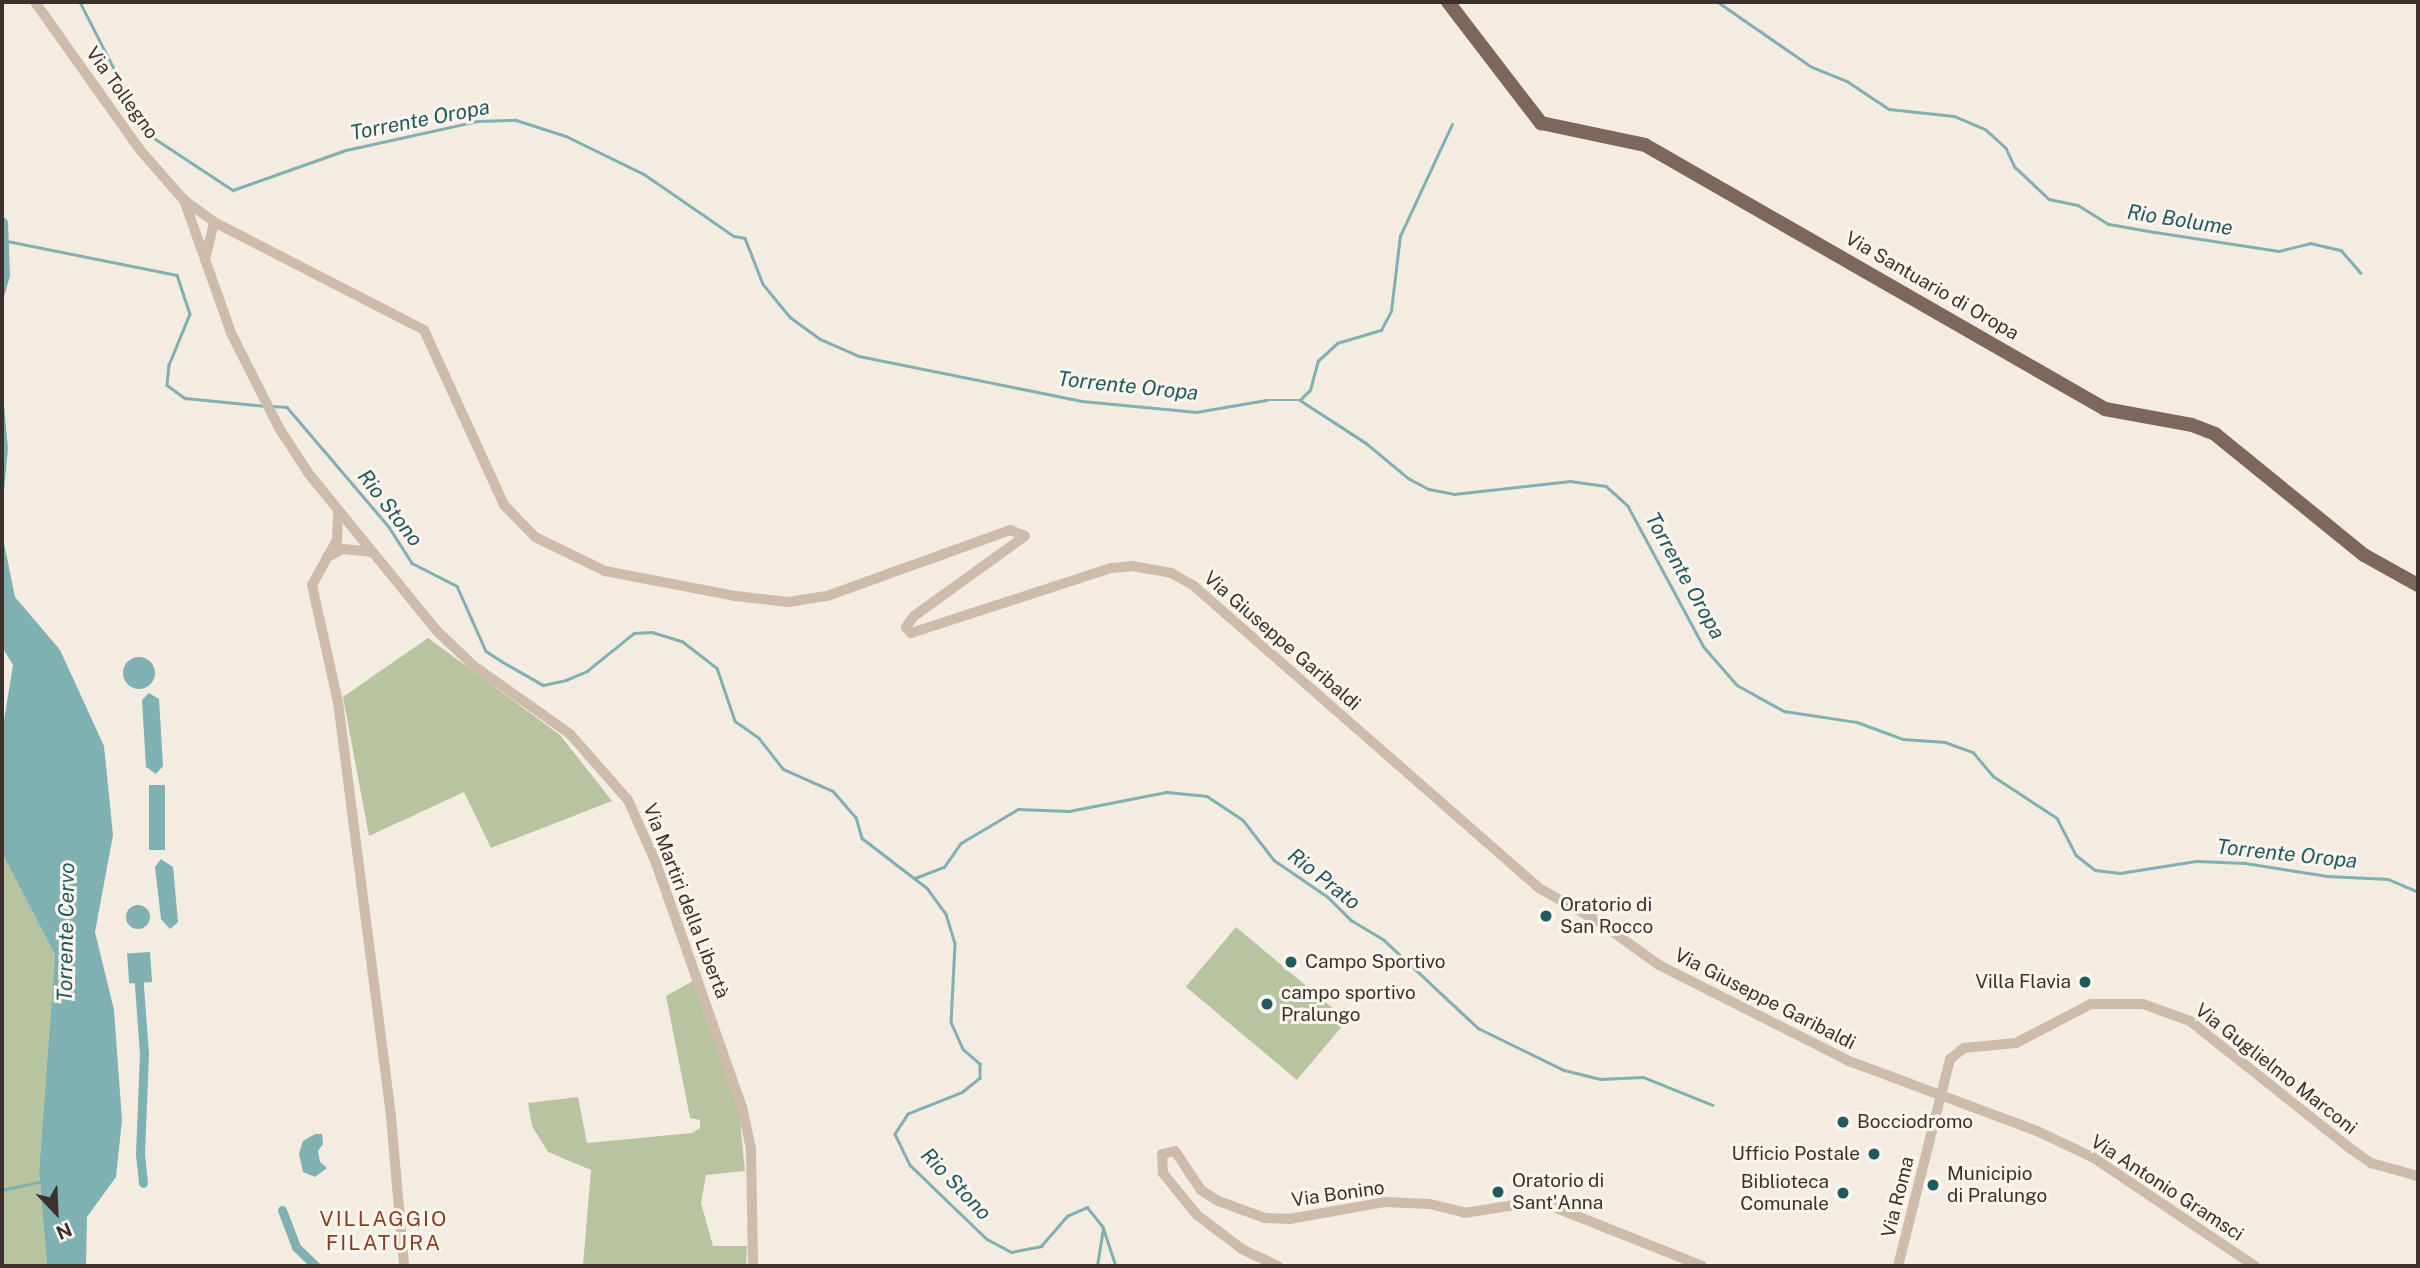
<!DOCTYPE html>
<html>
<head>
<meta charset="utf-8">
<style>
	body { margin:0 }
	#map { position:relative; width:2420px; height:1268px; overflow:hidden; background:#f4ebe1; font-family:"Public Sans",sans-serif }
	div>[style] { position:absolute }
	.green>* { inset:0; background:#b8c4a0; transform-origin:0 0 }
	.water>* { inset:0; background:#7fb0b2; transform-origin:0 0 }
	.round { border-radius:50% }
	.stream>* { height:2.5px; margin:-1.25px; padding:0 1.25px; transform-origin:1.25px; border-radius:1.25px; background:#7fb0b2 }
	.canal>* { height:9px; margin:-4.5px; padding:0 4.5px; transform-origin:4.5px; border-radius:4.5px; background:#7fb0b2 }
	.minor>* { height:10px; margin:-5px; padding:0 5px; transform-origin:5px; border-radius:5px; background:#cdbbac }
	.major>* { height:14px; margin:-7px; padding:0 7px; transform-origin:7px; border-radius:7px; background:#7d675c }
	.dots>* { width:19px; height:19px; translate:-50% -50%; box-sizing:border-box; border:4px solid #fbf5ee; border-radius:50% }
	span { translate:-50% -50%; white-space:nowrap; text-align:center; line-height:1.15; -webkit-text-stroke:6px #fbf5ee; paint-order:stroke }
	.street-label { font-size:19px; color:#3b302b }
	.poi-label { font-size:19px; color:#3b302b }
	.left { translate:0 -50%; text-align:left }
	.right { translate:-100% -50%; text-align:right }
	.water-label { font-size:21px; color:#1f5a5e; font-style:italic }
	.neighbourhood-label { font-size:21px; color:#8c3b22; letter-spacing:2px }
	.frame { position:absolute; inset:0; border:4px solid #3b302b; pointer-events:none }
	.north { position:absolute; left:21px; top:1177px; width:70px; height:70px; -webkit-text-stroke:5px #fbf5ee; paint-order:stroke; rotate:157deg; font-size:19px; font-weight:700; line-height:28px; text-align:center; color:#3b302b }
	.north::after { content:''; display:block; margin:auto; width:24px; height:32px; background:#3b302b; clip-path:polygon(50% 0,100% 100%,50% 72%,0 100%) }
</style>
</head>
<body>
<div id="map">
	<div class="green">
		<i style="clip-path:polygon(428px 638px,560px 735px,612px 801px,491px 848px,464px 792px,369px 836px,343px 697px)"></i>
		<i style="clip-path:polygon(2px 853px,55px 955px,39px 1171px,47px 1266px,2px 1266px)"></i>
		<i style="left:1236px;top:927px;width:145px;height:78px;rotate:40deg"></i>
		<i style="clip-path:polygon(693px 981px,739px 1111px,745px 1171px,706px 1175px,701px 1203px,713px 1246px,747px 1246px,746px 1266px,583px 1266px,591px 1170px,548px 1152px,532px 1126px,528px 1103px,578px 1097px,587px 1143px,692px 1133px,700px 1128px,700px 1120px,690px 1118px,666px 996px)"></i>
	</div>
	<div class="water">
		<i style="clip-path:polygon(2px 215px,8px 221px,10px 276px,2px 304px)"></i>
		<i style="clip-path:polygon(2px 383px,8px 449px,2px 511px)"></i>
		<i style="clip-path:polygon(2px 533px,15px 597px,60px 650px,104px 746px,113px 835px,95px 932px,114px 1010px,122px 1120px,116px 1177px,87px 1217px,86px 1266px,47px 1266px,39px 1171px,55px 955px,2px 853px,2px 733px,13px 665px,2px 647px)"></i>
		<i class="round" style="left:123px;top:657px;width:32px;height:32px"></i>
		<i style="clip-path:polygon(149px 693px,159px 699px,163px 766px,156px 774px,146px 767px,142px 700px)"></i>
		<i style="left:149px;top:785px;width:16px;height:65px"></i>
		<i style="clip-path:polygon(161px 859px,173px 867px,178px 922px,170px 929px,161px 919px,155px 867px)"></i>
		<i class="round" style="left:126px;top:905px;width:24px;height:24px"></i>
		<i style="left:150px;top:952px;width:30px;height:23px;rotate:86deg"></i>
		<i style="clip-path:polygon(315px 1134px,322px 1134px,323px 1144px,318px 1151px,320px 1162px,327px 1168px,315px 1177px,303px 1172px,299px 1154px,303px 1141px)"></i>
	</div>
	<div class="stream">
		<i style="left:80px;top:2px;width:88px;rotate:62.9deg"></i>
		<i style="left:120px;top:80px;width:14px;rotate:90deg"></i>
		<i style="left:120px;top:94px;width:23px;rotate:65deg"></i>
		<i style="left:130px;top:115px;width:26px;rotate:47deg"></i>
		<i style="left:148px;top:134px;width:102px;rotate:33.4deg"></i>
		<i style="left:233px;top:190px;width:120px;rotate:-19.5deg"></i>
		<i style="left:346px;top:150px;width:135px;rotate:-12.4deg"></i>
		<i style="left:478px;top:121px;width:38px;rotate:-2deg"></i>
		<i style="left:516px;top:120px;width:52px;rotate:17.7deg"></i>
		<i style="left:566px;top:136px;width:87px;rotate:26deg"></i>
		<i style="left:644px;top:174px;width:109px;rotate:34.6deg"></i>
		<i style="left:734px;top:236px;width:11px;rotate:10deg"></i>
		<i style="left:745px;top:238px;width:49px;rotate:68.6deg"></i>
		<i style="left:763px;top:284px;width:43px;rotate:50.7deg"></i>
		<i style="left:790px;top:317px;width:37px;rotate:36deg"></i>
		<i style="left:820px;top:339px;width:43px;rotate:23.6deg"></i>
		<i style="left:859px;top:356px;width:227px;rotate:11.4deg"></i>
		<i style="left:1082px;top:401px;width:115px;rotate:5.5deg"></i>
		<i style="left:1196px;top:412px;width:71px;rotate:-9.7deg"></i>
		<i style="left:1266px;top:400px;width:34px"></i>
		<i style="left:1300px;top:400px;width:79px;rotate:33.1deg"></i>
		<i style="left:1366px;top:443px;width:55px;rotate:39.8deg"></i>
		<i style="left:1408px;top:478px;width:24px;rotate:28deg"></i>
		<i style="left:1429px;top:489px;width:25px;rotate:11deg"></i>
		<i style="left:1454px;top:494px;width:117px;rotate:-6.4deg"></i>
		<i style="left:1570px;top:481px;width:36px;rotate:8deg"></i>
		<i style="left:1606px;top:486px;width:30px;rotate:42deg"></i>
		<i style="left:1628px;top:506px;width:160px;rotate:61.7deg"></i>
		<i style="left:1704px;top:647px;width:50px;rotate:49deg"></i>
		<i style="left:1737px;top:685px;width:54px;rotate:29deg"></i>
		<i style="left:1784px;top:711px;width:74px;rotate:8.6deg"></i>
		<i style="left:1857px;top:722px;width:49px;rotate:20.3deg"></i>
		<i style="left:1903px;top:739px;width:42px;rotate:4.1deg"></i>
		<i style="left:1945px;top:742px;width:30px;rotate:20deg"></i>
		<i style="left:1973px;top:752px;width:31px;rotate:50deg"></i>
		<i style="left:1993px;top:776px;width:77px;rotate:33.3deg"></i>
		<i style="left:2057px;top:818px;width:42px;rotate:62.8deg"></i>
		<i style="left:2076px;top:855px;width:24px;rotate:38deg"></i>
		<i style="left:2095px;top:870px;width:25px;rotate:7deg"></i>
		<i style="left:2120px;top:873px;width:78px;rotate:-8.9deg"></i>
		<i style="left:2197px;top:861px;width:48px;rotate:2.4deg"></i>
		<i style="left:2245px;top:863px;width:83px;rotate:9deg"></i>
		<i style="left:2327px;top:876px;width:61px;rotate:2.8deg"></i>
		<i style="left:2388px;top:879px;width:33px;rotate:23deg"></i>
		<i style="left:1718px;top:2px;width:114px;rotate:34.7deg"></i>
		<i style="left:1812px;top:67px;width:38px;rotate:22deg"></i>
		<i style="left:1847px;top:81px;width:50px;rotate:33.7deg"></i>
		<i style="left:1889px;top:109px;width:65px;rotate:6.1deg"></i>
		<i style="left:1954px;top:116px;width:34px;rotate:23deg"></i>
		<i style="left:1985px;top:129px;width:28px;rotate:42deg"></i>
		<i style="left:2006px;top:148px;width:21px;rotate:65deg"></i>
		<i style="left:2015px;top:167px;width:47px;rotate:43.3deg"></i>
		<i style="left:2049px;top:199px;width:30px;rotate:12deg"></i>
		<i style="left:2078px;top:205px;width:36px;rotate:32deg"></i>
		<i style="left:2109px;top:224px;width:47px;rotate:9.9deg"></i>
		<i style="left:2155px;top:232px;width:125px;rotate:8.7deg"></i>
		<i style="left:2279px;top:251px;width:32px;rotate:-14deg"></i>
		<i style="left:2310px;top:243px;width:32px;rotate:13deg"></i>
		<i style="left:2341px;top:250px;width:30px;rotate:49deg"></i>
		<i style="left:2px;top:240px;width:178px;rotate:11.3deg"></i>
		<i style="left:177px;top:275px;width:41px;rotate:71.6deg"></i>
		<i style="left:190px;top:314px;width:55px;rotate:112.4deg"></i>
		<i style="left:169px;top:365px;width:20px;rotate:96deg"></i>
		<i style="left:167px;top:385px;width:22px;rotate:36deg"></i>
		<i style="left:185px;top:398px;width:80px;rotate:5.7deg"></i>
		<i style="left:1300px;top:400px;width:14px;rotate:-45deg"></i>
		<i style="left:1310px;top:390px;width:30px;rotate:-75deg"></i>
		<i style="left:1318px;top:361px;width:26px;rotate:-43deg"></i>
		<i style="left:1337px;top:343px;width:46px;rotate:-16.5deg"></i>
		<i style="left:1381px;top:330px;width:21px;rotate:-62deg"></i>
		<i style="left:1391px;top:311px;width:76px;rotate:-83.2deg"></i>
		<i style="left:1400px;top:236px;width:123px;rotate:-65.1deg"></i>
		<i style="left:272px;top:406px;width:15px;rotate:4deg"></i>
		<i style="left:287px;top:407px;width:157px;rotate:49.6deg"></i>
		<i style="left:389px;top:527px;width:43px;rotate:57.4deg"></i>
		<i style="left:412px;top:563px;width:51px;rotate:27.1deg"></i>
		<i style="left:457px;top:586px;width:71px;rotate:66deg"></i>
		<i style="left:486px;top:651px;width:20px;rotate:33deg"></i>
		<i style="left:503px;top:662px;width:46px;rotate:29.9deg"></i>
		<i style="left:543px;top:685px;width:24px;rotate:-12deg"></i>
		<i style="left:566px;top:680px;width:23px;rotate:-23deg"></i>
		<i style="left:587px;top:671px;width:60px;rotate:-39deg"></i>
		<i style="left:634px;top:633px;width:18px;rotate:-3deg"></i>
		<i style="left:652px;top:632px;width:31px;rotate:17deg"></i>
		<i style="left:682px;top:641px;width:44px;rotate:37.6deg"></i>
		<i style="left:717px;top:668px;width:56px;rotate:71.2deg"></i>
		<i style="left:735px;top:721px;width:29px;rotate:35deg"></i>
		<i style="left:759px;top:738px;width:39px;rotate:52deg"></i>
		<i style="left:783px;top:769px;width:55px;rotate:23.7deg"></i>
		<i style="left:833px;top:791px;width:35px;rotate:49deg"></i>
		<i style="left:856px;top:817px;width:22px;rotate:74deg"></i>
		<i style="left:862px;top:838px;width:82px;rotate:37.6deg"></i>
		<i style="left:927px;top:888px;width:32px;rotate:54deg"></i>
		<i style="left:946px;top:914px;width:31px;rotate:73deg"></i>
		<i style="left:955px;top:944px;width:78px;rotate:92.9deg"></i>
		<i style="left:951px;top:1022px;width:30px;rotate:66deg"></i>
		<i style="left:963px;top:1049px;width:23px;rotate:41deg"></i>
		<i style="left:980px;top:1064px;width:14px;rotate:90deg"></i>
		<i style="left:980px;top:1078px;width:22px;rotate:141deg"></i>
		<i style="left:963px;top:1092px;width:59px;rotate:158.2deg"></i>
		<i style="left:908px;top:1114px;width:24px;rotate:123deg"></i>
		<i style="left:895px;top:1134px;width:34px;rotate:64deg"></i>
		<i style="left:910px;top:1165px;width:107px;rotate:43.9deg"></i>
		<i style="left:987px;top:1239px;width:27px;rotate:28deg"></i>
		<i style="left:1011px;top:1252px;width:31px;rotate:-11deg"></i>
		<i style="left:1041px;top:1246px;width:40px;rotate:-49deg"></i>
		<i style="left:1067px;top:1216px;width:22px;rotate:-24deg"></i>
		<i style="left:1087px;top:1207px;width:26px;rotate:51deg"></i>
		<i style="left:1103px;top:1227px;width:41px;rotate:71.6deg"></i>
		<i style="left:915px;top:878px;width:31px;rotate:-21deg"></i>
		<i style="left:944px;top:867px;width:29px;rotate:-55deg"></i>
		<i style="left:961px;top:843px;width:66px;rotate:-30.8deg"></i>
		<i style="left:1018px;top:809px;width:51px;rotate:2.2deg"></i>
		<i style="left:1069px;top:811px;width:100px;rotate:-11deg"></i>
		<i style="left:1167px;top:792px;width:40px;rotate:5.7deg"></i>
		<i style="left:1207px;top:796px;width:43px;rotate:33.7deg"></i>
		<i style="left:1243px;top:820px;width:51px;rotate:52.2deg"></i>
		<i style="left:1274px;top:860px;width:65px;rotate:34.4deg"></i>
		<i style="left:1328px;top:897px;width:33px;rotate:45deg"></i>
		<i style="left:1351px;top:920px;width:39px;rotate:31deg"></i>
		<i style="left:1384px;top:940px;width:129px;rotate:43.1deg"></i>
		<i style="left:1478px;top:1028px;width:96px;rotate:26deg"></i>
		<i style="left:1564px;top:1070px;width:37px;rotate:14deg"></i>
		<i style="left:1600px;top:1079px;width:43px;rotate:-2.7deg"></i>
		<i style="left:1643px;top:1077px;width:75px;rotate:21.8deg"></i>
		<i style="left:2px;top:1190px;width:42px;rotate:-12.4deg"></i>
		<i style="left:1097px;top:1266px;width:37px;rotate:-81deg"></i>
	</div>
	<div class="canal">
		<i style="left:138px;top:972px;width:82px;rotate:85.8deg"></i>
		<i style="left:144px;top:1054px;width:100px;rotate:92.3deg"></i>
		<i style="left:140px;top:1154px;width:29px;rotate:84deg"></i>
		<i style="left:282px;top:1210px;width:40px;rotate:69deg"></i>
		<i style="left:296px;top:1247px;width:28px;rotate:44deg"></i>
	</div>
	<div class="minor">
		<i style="left:35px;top:2px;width:181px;rotate:54.6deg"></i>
		<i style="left:140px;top:150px;width:67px;rotate:48.7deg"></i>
		<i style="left:184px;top:200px;width:37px;rotate:36deg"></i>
		<i style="left:214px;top:222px;width:236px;rotate:27.2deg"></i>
		<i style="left:424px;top:330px;width:192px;rotate:65.4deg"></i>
		<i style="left:504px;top:505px;width:45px;rotate:45.9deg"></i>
		<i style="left:535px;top:537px;width:78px;rotate:25.9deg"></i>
		<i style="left:605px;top:571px;width:132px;rotate:10.9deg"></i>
		<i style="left:735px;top:596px;width:53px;rotate:6.5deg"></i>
		<i style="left:788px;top:602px;width:39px;rotate:-9deg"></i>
		<i style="left:827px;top:596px;width:195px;rotate:-19.8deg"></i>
		<i style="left:1010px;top:530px;width:16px;rotate:22deg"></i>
		<i style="left:1025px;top:536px;width:137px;rotate:144.2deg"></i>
		<i style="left:914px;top:616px;width:14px;rotate:126deg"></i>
		<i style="left:906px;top:627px;width:8px;rotate:50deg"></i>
		<i style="left:911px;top:633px;width:210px;rotate:-18deg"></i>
		<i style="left:1111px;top:568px;width:21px;rotate:-5deg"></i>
		<i style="left:1132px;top:566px;width:40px;rotate:10deg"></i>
		<i style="left:1171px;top:573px;width:26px;rotate:29deg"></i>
		<i style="left:1194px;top:586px;width:459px;rotate:41.2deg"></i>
		<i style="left:1539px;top:888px;width:69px;rotate:29.5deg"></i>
		<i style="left:1599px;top:922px;width:74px;rotate:35.6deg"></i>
		<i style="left:1659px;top:965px;width:213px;rotate:26.8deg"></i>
		<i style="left:1849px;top:1061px;width:201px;rotate:20.4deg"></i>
		<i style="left:2037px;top:1131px;width:63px;rotate:25.3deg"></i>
		<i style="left:2094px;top:1158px;width:194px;rotate:33.9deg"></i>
		<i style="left:184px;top:200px;width:141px;rotate:70.5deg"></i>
		<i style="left:231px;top:333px;width:106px;rotate:63.2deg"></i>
		<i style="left:279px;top:428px;width:55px;rotate:56.9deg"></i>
		<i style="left:309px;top:474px;width:203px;rotate:50.8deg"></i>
		<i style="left:437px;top:631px;width:51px;rotate:43.4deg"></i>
		<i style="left:474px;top:666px;width:118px;rotate:35.3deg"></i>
		<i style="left:570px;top:734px;width:88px;rotate:48.7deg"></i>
		<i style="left:628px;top:800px;width:69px;rotate:66deg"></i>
		<i style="left:656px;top:863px;width:259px;rotate:70.6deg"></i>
		<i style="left:742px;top:1107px;width:43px;rotate:77.9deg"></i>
		<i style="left:751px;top:1149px;width:117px;rotate:89deg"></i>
		<i style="left:205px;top:259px;width:38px;rotate:-76deg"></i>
		<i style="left:338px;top:513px;width:27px;rotate:92deg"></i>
		<i style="left:337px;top:540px;width:51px;rotate:119.1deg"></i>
		<i style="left:312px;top:585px;width:120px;rotate:77.5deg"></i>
		<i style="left:338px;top:702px;width:418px;rotate:82.7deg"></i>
		<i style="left:391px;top:1117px;width:150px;rotate:85deg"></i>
		<i style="left:327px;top:557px;width:18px;rotate:-27deg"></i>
		<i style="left:343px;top:549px;width:29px;rotate:6deg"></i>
		<i style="left:1278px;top:1266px;width:40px;rotate:-155deg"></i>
		<i style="left:1242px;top:1249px;width:56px;rotate:-142.9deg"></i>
		<i style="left:1197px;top:1215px;width:54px;rotate:-129deg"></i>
		<i style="left:1163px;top:1173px;width:19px;rotate:-93deg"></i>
		<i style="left:1162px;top:1154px;width:13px;rotate:-13deg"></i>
		<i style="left:1175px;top:1151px;width:47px;rotate:56.3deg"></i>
		<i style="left:1201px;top:1190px;width:20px;rotate:33deg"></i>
		<i style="left:1218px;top:1201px;width:50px;rotate:19.9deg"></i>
		<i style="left:1265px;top:1218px;width:24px;rotate:2deg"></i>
		<i style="left:1289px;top:1219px;width:97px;rotate:-10deg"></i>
		<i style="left:1385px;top:1202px;width:45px;rotate:2.5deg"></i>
		<i style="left:1430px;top:1204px;width:36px;rotate:14deg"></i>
		<i style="left:1465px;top:1213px;width:75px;rotate:-9.2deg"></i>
		<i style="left:1539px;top:1201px;width:175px;rotate:21.7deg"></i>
		<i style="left:1898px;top:1266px;width:213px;rotate:-75.9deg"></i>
		<i style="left:1950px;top:1059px;width:18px;rotate:-38deg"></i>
		<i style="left:1964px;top:1048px;width:52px;rotate:-5.5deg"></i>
		<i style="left:2016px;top:1043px;width:85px;rotate:-27.5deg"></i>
		<i style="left:2091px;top:1004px;width:52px"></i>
		<i style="left:2143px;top:1004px;width:50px;rotate:19.9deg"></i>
		<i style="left:2190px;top:1021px;width:206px;rotate:38.5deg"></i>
		<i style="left:2351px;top:1149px;width:24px;rotate:35deg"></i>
		<i style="left:2371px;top:1163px;width:49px;rotate:15.5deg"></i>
	</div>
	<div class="major">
		<i style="left:1448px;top:2px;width:153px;rotate:52.5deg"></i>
		<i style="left:1541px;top:123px;width:106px;rotate:11.9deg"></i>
		<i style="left:1645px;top:145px;width:530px;rotate:29.85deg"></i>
		<i style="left:2105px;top:409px;width:88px;rotate:10.4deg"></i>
		<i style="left:2192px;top:425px;width:25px;rotate:21deg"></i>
		<i style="left:2215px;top:434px;width:192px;rotate:39.1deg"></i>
		<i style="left:2364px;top:555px;width:62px;rotate:29.1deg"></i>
	</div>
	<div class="dots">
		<i style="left:1546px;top:916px;background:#1f5a5e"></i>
		<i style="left:1291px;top:962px;background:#1f5a5e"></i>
		<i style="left:2085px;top:982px;background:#1f5a5e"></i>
		<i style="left:1267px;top:1004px;background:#1f5a5e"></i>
		<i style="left:1843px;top:1122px;background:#1f5a5e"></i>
		<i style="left:1874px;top:1154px;background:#1f5a5e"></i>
		<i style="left:1933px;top:1185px;background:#1f5a5e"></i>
		<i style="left:1498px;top:1192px;background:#1f5a5e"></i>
		<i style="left:1843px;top:1193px;background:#1f5a5e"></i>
	</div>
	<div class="street-label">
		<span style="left:122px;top:93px;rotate:54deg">Via Tollegno</span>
		<span style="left:1932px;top:286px;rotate:30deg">Via Santuario di Oropa</span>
		<span style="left:1282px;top:641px;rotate:41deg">Via Giuseppe Garibaldi</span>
		<span style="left:686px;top:901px;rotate:69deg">Via Martiri della Libertà</span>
		<span style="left:1765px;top:999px;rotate:27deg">Via Giuseppe Garibaldi</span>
		<span style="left:2276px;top:1069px;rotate:38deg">Via Guglielmo Marconi</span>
		<span style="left:2167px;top:1188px;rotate:33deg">Via Antonio Gramsci</span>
		<span style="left:1338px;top:1194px;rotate:-8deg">Via Bonino</span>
		<span style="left:1898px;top:1197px;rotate:-76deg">Via Roma</span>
	</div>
	<div class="poi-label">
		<span class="left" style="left:1560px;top:916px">Oratorio di<br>San Rocco</span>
		<span class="left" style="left:1305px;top:962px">Campo Sportivo</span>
		<span class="right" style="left:2071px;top:982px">Villa Flavia</span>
		<span class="left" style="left:1281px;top:1004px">campo sportivo<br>Pralungo</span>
		<span class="left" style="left:1857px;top:1122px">Bocciodromo</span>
		<span class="right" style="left:1860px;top:1154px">Ufficio Postale</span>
		<span class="left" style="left:1947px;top:1185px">Municipio<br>di Pralungo</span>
		<span class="left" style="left:1512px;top:1192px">Oratorio di<br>Sant'Anna</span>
		<span class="right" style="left:1829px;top:1193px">Biblioteca<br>Comunale</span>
	</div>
	<div class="water-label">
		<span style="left:420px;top:120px;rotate:-11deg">Torrente Oropa</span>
		<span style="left:2180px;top:220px;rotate:9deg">Rio Bolume</span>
		<span style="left:1128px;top:386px;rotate:6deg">Torrente Oropa</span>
		<span style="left:390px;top:508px;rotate:52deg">Rio Stono</span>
		<span style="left:1685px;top:576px;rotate:61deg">Torrente Oropa</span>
		<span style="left:2287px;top:854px;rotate:6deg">Torrente Oropa</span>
		<span style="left:1324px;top:879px;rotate:38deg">Rio Prato</span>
		<span style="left:66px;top:932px;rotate:-89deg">Torrente Cervo</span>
		<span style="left:956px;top:1184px;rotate:46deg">Rio Stono</span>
	</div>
	<div class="neighbourhood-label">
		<span style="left:384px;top:1231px">VILLAGGIO<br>FILATURA</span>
	</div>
	<div class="frame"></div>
	<div class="north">N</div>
</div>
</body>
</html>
